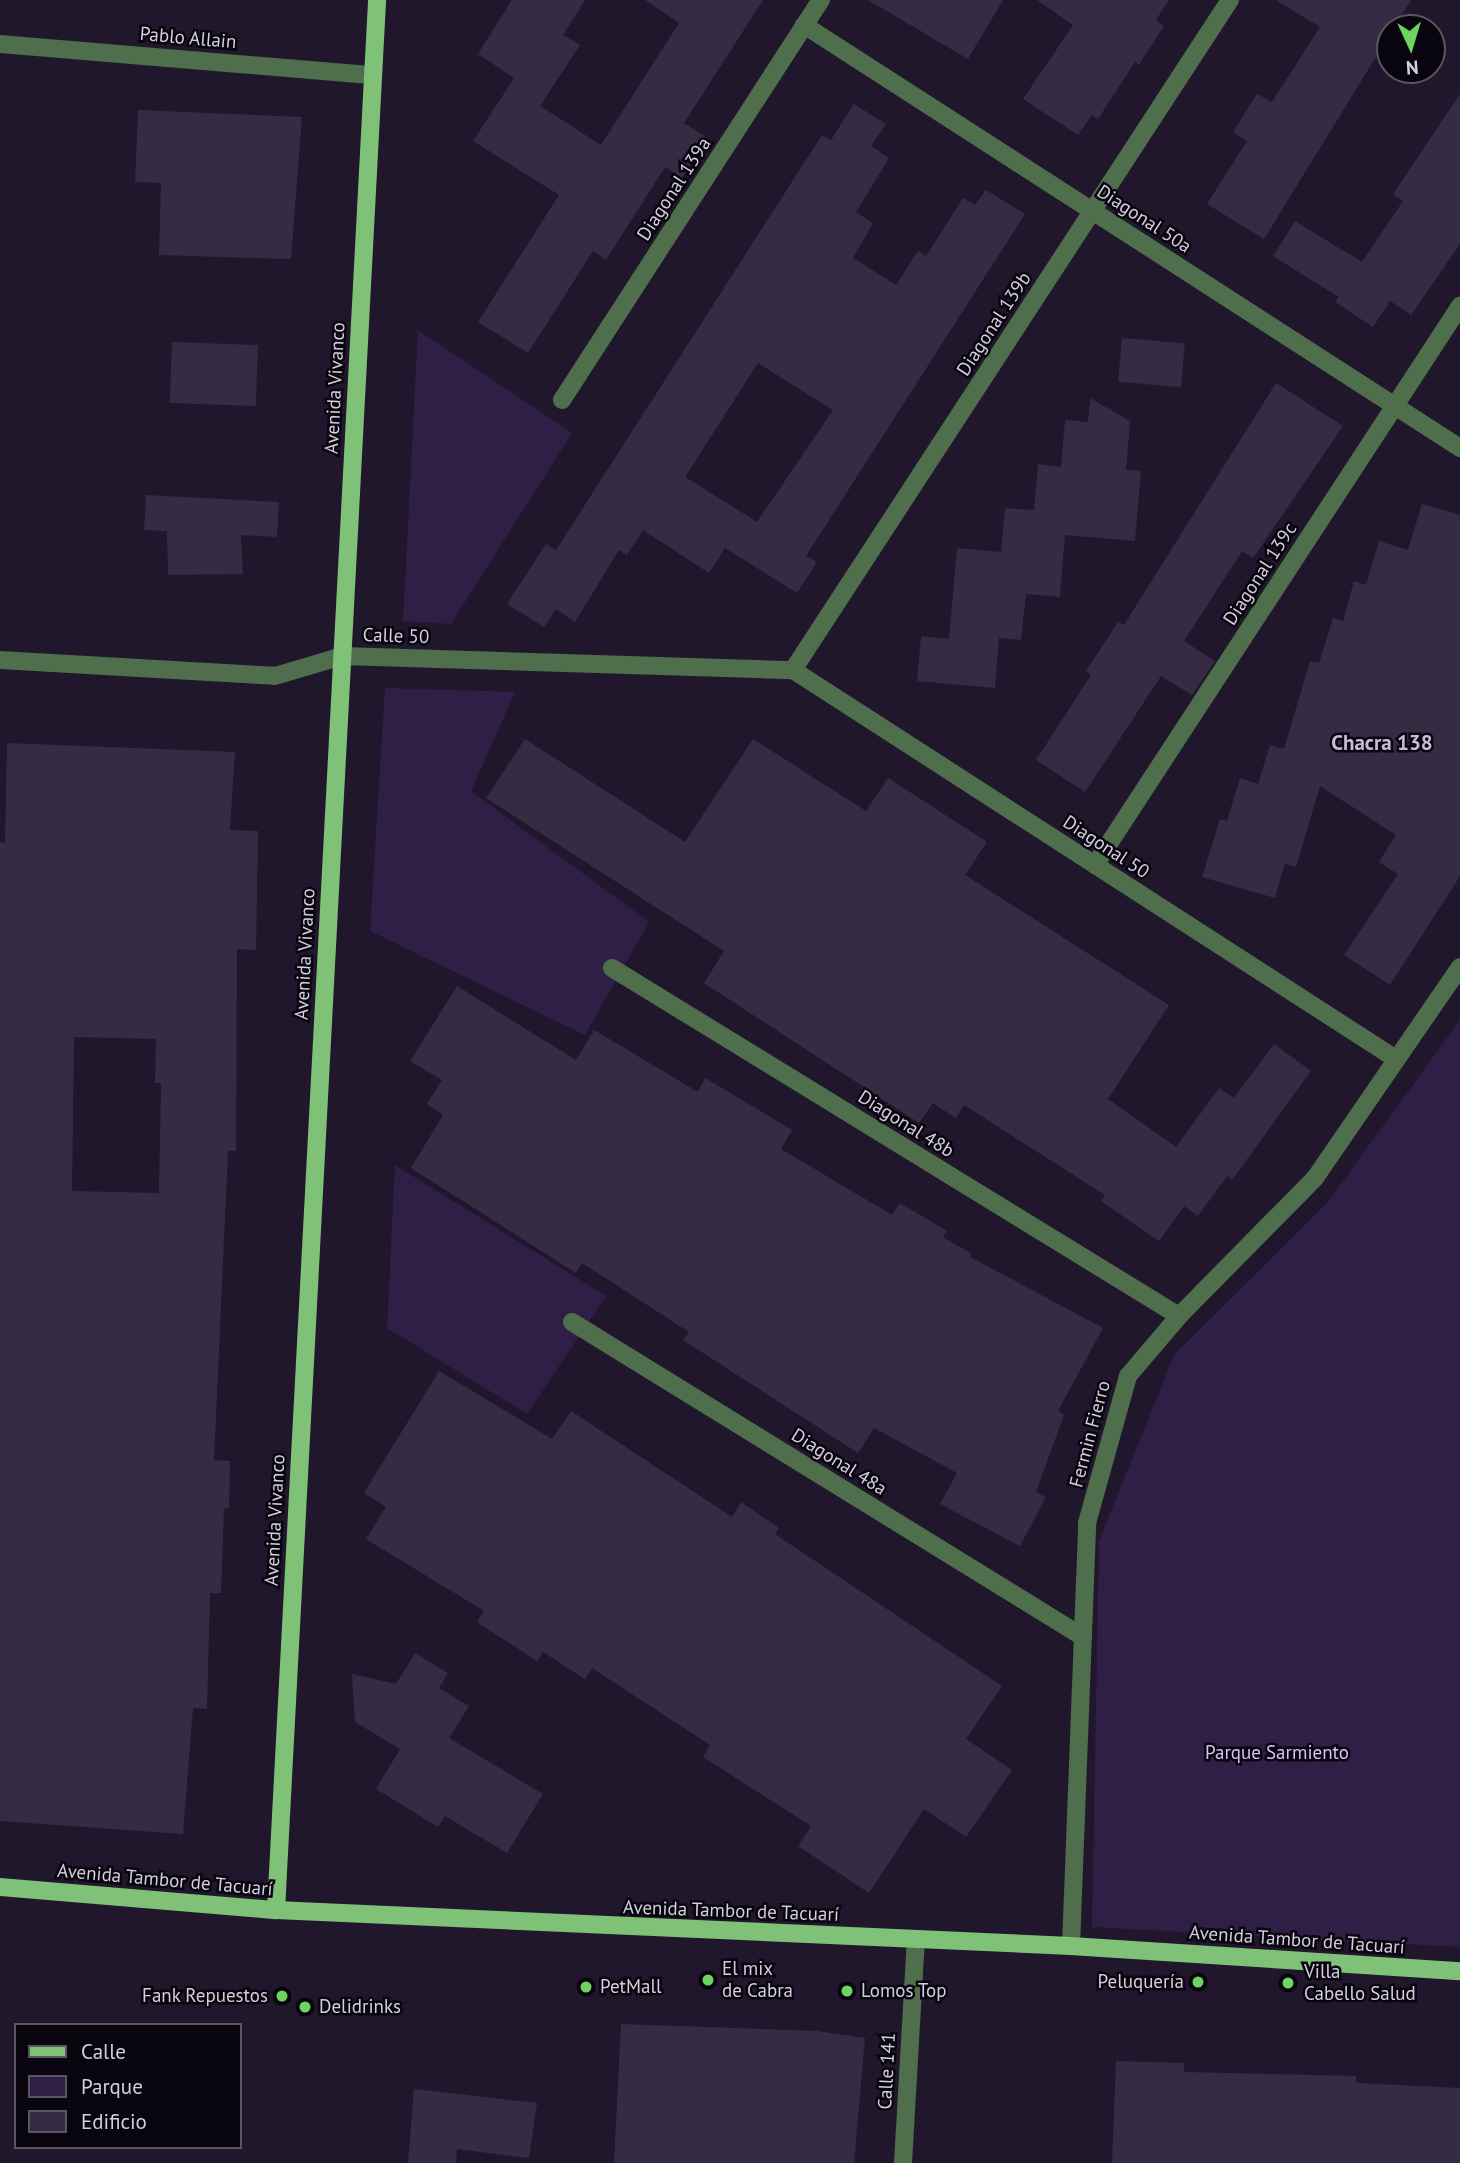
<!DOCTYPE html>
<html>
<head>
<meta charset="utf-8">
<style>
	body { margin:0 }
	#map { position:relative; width:1460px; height:2163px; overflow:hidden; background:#20172d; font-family:"PT Sans",sans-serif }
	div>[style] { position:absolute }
	.green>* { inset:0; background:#2f1f46 }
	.building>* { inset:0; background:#352c44; transform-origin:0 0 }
	.minor>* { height:18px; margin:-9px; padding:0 9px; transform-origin:9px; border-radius:9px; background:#4f6e4b }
	.major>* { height:18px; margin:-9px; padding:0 9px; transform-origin:9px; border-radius:9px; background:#7fc177 }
	.dots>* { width:19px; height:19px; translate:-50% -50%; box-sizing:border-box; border:4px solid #08050e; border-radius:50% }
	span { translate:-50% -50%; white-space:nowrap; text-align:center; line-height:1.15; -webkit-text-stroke:5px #08050e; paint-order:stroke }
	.street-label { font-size:19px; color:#d4cfde }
	.park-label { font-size:19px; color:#d4c3f3 }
	.poi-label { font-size:19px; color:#d4cfde }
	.left { translate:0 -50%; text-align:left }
	.right { translate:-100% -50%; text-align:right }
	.neighbourhood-label { font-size:21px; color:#c6bcda; font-weight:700 }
	.legend { position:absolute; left:14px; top:2023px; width:228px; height:126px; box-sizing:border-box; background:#08050e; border:2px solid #5a5661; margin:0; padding:9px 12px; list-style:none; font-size:21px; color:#d4cfde }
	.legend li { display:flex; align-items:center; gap:14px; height:35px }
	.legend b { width:35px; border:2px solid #5a5661 }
	.north { position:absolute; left:1376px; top:14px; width:70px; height:70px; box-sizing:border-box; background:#08050e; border:2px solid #5a5661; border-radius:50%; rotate:176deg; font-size:19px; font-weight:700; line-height:28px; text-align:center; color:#d4cfde }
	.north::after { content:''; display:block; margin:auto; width:24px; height:32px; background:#6dd361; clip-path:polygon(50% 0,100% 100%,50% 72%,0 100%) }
</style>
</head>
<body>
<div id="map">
	<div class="green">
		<i style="clip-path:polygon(418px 330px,572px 433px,451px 624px,403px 621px)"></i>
		<i style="clip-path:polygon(385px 688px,515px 692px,471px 791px,649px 922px,585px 1035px,370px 931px)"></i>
		<i style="clip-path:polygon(1460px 1020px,1460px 1947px,1092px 1927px,1099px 1541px,1174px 1355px,1327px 1203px)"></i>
		<i style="clip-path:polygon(395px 1165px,606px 1296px,527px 1414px,387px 1328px)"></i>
	</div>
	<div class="building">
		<i style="clip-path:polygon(512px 0,585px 0,563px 35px,580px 45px,540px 106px,601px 145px,679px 23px,645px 0,763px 0,684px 123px,707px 138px,682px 178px,665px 167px,606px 260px,593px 251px,528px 353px,478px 322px,559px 195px,473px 141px,514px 78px,478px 54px)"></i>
		<i style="clip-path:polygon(868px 0,1003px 0,968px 59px)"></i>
		<i style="clip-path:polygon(1037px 0,1169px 0,1156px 20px,1164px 26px,1139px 65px,1135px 62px,1098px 119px,1092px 115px,1078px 135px,1023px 99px,1073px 25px)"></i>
		<i style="clip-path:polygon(1276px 0,1411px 0,1264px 239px,1207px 204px,1247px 141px,1233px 132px,1257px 94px,1272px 102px,1320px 27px)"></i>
		<i style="clip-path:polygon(1460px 94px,1460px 244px,1411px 315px,1390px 301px,1373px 327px,1335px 302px,1339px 297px,1273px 256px,1295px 221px,1362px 262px,1403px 201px,1393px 194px)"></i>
		<i style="clip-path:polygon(evenodd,854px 104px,886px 124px,871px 146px,889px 158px,856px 212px,873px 223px,853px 258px,896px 285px,918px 251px,926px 256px,963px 198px,975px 205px,986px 190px,1025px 214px,806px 556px,817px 562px,797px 593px,725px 548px,709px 573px,643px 530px,627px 555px,619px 550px,575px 622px,556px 609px,544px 627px,507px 604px,546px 544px,556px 550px,822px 135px,831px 140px,854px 104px,758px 363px,833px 410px,757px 522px,685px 477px,758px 363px)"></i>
		<i style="clip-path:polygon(138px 110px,302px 117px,291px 259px,159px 255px,161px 183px,135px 182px)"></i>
		<i style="left:1122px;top:338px;width:63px;height:44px;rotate:5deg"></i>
		<i style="left:172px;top:342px;width:86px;height:61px;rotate:2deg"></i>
		<i style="clip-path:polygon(1276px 383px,1343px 426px,1253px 558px,1242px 551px,1184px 641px,1215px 661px,1192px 695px,1161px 676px,1085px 792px,1036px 760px,1091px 675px,1086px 671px,1118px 622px,1124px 625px)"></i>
		<i style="clip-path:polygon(1090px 398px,1130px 421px,1126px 470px,1141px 471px,1135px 541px,1065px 535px,1060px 597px,1026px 594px,1021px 640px,999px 638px,995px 688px,917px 681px,921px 636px,949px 639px,957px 548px,1001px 552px,1005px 508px,1034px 510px,1038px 464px,1061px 467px,1065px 420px,1088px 422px)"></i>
		<i style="clip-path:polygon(146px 495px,279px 502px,277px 537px,241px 535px,243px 574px,168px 575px,167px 531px,144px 530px)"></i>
		<i style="clip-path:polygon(1422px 504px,1460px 515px,1460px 876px,1390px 985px,1344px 955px,1398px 874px,1379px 862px,1396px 835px,1320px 786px,1296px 867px,1285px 863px,1275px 898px,1202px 877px,1220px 819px,1227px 821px,1240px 778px,1258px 784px,1270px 745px,1284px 749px,1310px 661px,1319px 663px,1333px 618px,1343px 621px,1354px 581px,1366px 585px,1379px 541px,1408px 550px)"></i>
		<i style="clip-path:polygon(525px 739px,685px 842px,753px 739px,866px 811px,888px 778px,987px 842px,965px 875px,1169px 1005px,1108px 1099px,1176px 1147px,1219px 1088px,1234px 1098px,1274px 1044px,1311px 1071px,1232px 1180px,1227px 1176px,1198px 1216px,1184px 1206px,1159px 1241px,1101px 1201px,1105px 1195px,964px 1105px,956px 1118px,933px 1103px,919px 1123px,704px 983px,724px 951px,486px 798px)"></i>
		<i style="clip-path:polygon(evenodd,7px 743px,235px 752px,230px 830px,258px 831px,256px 950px,237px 949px,236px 1151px,228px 1151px,214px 1460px,230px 1461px,229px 1509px,224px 1508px,221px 1593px,210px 1593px,207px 1709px,193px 1708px,183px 1834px,0 1821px,0 842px,5px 843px,7px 743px,74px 1037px,156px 1039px,155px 1083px,161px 1083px,159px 1193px,72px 1191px,74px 1037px)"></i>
		<i style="clip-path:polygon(457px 986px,576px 1060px,594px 1030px,698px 1092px,705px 1078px,792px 1130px,781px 1149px,892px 1215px,900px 1203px,947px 1231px,943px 1237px,972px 1254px,970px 1257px,1103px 1328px,1058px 1411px,1064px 1415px,1036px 1492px,1046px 1497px,1020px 1546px,940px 1504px,957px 1473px,874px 1428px,858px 1453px,683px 1340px,689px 1332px,582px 1263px,576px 1273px,411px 1168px,443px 1115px,427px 1104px,442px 1080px,410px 1061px)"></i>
		<i style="clip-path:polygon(439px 1371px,552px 1439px,571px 1411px,732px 1517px,741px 1502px,779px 1528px,775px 1534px,1002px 1686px,966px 1739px,1012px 1770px,966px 1837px,924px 1809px,869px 1893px,798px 1846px,811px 1826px,703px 1757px,710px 1745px,592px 1668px,585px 1679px,543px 1652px,537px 1661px,477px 1622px,484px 1611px,366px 1539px,386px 1507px,364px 1493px)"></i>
		<i style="clip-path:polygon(415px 1653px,448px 1673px,439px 1688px,469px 1706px,449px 1738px,543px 1794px,507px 1853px,445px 1816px,438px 1827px,376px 1789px,400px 1749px,355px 1722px,352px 1674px,396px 1684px)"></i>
		<i style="clip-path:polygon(621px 2024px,817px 2031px,865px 2038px,854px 2163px,614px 2163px)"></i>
		<i style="clip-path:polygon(1116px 2061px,1184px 2063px,1184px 2072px,1356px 2076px,1356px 2083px,1460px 2088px,1460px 2163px,1112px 2163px)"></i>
		<i style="clip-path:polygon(414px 2089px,537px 2103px,529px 2158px,457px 2149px,456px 2163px,408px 2163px)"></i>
	</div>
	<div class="minor">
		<i style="left:804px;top:25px;width:781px;rotate:32.81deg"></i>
		<i style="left:0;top:44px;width:374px;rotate:4.8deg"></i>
		<i style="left:562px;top:400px;width:477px;rotate:-57.1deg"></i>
		<i style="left:0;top:660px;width:275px;rotate:3.3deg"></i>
		<i style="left:275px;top:676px;width:70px;rotate:-16.6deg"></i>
		<i style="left:342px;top:656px;width:451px;rotate:1.8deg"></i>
		<i style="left:793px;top:670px;width:800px;rotate:-56.89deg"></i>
		<i style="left:793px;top:670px;width:718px;rotate:32.83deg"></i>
		<i style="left:1095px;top:865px;width:668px;rotate:-56.86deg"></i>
		<i style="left:612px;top:968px;width:665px;rotate:31.54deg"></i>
		<i style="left:572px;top:1322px;width:600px;rotate:31.65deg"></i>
		<i style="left:1071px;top:1946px;width:423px;rotate:-87.8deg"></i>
		<i style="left:1087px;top:1523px;width:153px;rotate:-74.4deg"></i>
		<i style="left:1128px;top:1376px;width:79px;rotate:-49.6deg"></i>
		<i style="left:1179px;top:1316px;width:194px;rotate:-45.4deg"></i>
		<i style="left:1315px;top:1178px;width:256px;rotate:-55.5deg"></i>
		<i style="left:903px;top:2163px;width:224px;rotate:-86.7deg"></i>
	</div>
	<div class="major">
		<i style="left:0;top:1887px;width:277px;rotate:4.8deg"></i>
		<i style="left:276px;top:1910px;width:796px;rotate:2.59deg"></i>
		<i style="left:1071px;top:1946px;width:390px;rotate:3.7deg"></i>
		<i style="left:276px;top:1910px;width:1913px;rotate:-86.97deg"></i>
	</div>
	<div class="dots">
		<i style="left:708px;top:1980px;background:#6dd361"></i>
		<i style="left:1198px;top:1982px;background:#6dd361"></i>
		<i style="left:1288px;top:1983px;background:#6dd361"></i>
		<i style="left:586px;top:1987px;background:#6dd361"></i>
		<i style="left:847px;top:1991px;background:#6dd361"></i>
		<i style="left:282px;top:1996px;background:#6dd361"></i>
		<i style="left:305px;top:2007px;background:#6dd361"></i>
	</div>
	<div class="street-label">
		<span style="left:188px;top:38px;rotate:5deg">Pablo Allain</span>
		<span style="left:674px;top:189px;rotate:-57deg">Diagonal 139a</span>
		<span style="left:1144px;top:219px;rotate:33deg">Diagonal 50a</span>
		<span style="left:994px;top:324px;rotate:-57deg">Diagonal 139b</span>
		<span style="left:335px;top:388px;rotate:-87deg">Avenida Vivanco</span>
		<span style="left:1260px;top:574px;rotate:-57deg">Diagonal 139c</span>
		<span style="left:396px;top:636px;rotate:2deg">Calle 50</span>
		<span style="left:1106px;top:847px;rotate:33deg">Diagonal 50</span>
		<span style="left:305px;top:954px;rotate:-87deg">Avenida Vivanco</span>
		<span style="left:906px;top:1124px;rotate:32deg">Diagonal 48b</span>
		<span style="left:1090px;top:1434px;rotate:-75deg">Fermin Fierro</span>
		<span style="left:839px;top:1462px;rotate:32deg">Diagonal 48a</span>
		<span style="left:275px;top:1520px;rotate:-87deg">Avenida Vivanco</span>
		<span style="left:165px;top:1880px;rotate:5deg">Avenida Tambor de Tacuarí</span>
		<span style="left:731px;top:1911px;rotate:2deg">Avenida Tambor de Tacuarí</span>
		<span style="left:1297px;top:1940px;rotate:4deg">Avenida Tambor de Tacuarí</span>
		<span style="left:887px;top:2071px;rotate:-87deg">Calle 141</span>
	</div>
	<div class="park-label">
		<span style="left:1277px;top:1753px">Parque Sarmiento</span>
	</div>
	<div class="poi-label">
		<span class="left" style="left:722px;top:1980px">El mix<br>de Cabra</span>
		<span class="left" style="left:1304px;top:1983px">Villa<br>Cabello Salud</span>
		<span class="right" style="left:1184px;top:1982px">Peluquería</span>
		<span class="left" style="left:600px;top:1987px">PetMall</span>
		<span class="left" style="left:861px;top:1991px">Lomos Top</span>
		<span class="right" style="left:268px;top:1996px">Fank Repuestos</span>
		<span class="left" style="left:319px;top:2007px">Delidrinks</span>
	</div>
	<div class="neighbourhood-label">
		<span style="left:1382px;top:743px">Chacra 138</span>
	</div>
	<ul class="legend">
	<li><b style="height:9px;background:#7fc177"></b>Calle</li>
	<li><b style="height:19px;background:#2f1f46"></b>Parque</li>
	<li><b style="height:19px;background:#352c44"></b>Edificio</li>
	</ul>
	<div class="north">N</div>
</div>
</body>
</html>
